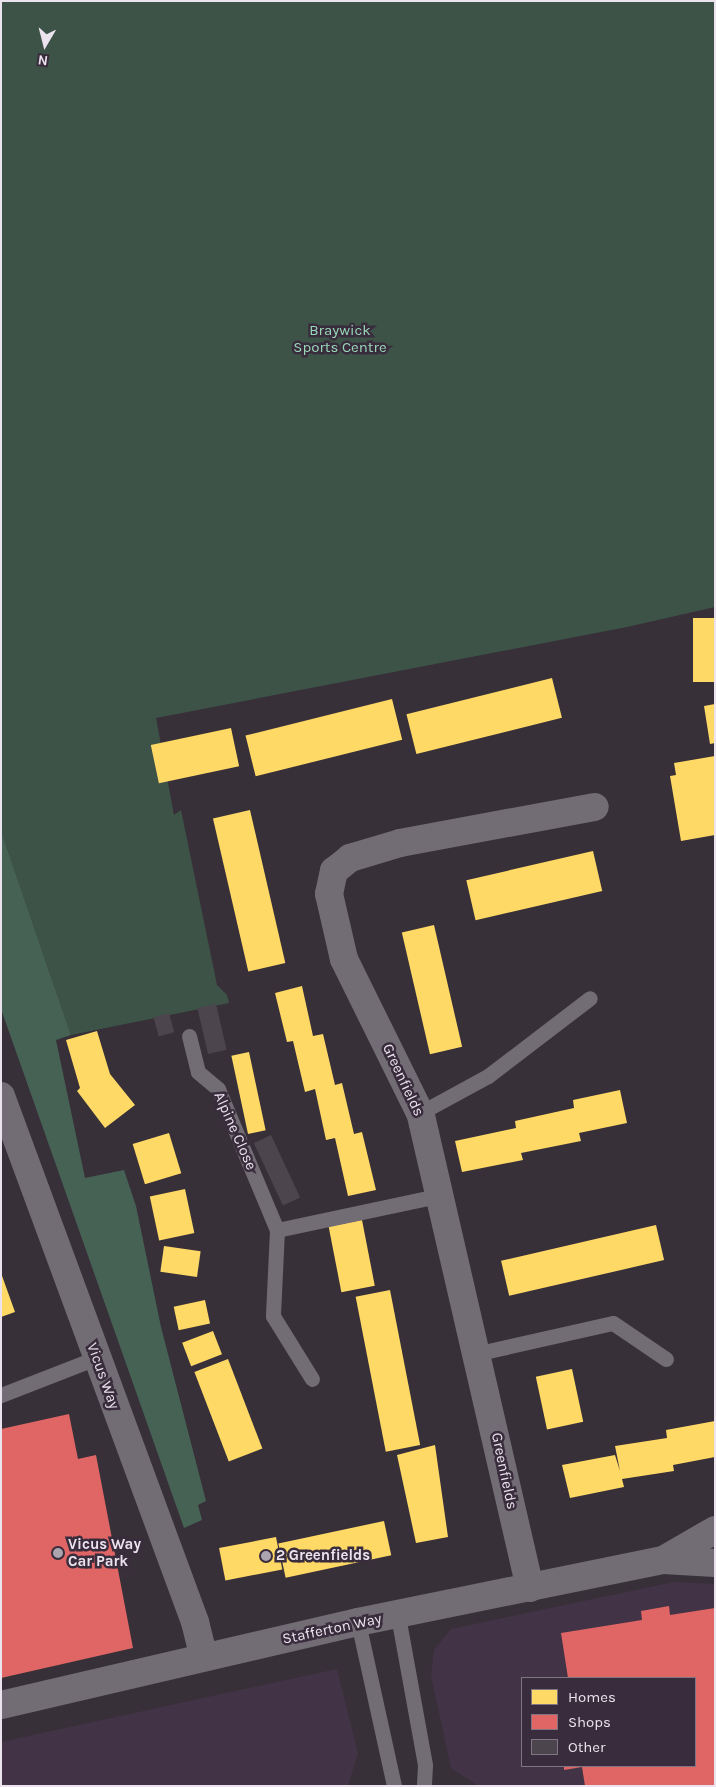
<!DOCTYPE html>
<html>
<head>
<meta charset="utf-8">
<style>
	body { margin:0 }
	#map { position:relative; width:716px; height:1787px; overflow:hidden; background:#373038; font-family:Karla,sans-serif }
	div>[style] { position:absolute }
	.built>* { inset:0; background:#433347 }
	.green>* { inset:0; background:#3d5348 }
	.forest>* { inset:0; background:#466255 }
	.homes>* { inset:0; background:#ffd966; transform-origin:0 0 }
	.shops>* { inset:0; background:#e06666 }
	.building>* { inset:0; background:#4c454e; transform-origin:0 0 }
	.lane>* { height:15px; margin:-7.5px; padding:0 7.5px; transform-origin:7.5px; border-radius:7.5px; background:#726d74 }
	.street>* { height:28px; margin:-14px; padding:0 14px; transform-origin:14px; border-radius:14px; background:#726d74 }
	.secondary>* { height:28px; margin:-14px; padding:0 14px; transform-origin:14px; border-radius:14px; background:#726d74 }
	.dots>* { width:14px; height:14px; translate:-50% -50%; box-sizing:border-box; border:2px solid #392c3c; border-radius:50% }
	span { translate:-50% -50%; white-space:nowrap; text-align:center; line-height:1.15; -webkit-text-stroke:5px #392c3c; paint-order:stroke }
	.park-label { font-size:15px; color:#99d8b8 }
	.street-label { font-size:15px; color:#ebe3ed }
	.poi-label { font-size:15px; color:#ebe3ed; font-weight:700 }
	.left { translate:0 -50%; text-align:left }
	.frame { position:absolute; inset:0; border:2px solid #ebe3ed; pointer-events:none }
	.legend { position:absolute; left:521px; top:1677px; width:175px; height:90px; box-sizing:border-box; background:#392c3c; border:1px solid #807583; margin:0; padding:6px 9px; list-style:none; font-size:15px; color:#ebe3ed }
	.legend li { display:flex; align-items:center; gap:10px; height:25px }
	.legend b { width:25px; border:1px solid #807583 }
	.north { position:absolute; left:20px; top:20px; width:50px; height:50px; -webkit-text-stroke:4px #392c3c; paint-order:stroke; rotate:188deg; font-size:14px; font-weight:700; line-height:20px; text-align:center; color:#ebe3ed }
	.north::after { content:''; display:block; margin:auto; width:18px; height:22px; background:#ebe3ed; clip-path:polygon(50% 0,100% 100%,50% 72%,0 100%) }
</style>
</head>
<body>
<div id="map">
	<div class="built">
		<i style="clip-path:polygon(evenodd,674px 1582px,715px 1584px,715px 1786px,479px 1786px,451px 1768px,431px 1676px,434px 1650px,451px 1629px,674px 1582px,522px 1678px,695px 1678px,695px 1766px,522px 1766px,522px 1678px)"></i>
		<i style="clip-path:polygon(337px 1669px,358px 1753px,348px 1786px,1px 1786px,1px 1742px)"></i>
	</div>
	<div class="green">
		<i style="clip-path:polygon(1px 1px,715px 1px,715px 607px,627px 627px,156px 718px,174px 815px,181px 810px,217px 985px,227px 995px,229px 1003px,71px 1035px,1px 831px)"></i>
	</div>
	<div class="forest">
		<i style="clip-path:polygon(1px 831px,71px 1035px,56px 1040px,85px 1178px,124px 1170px,136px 1206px,161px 1327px,206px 1501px,198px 1505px,202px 1520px,184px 1528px,1px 1009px)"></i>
	</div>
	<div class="homes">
		<i style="left:693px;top:618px;width:22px;height:64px"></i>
		<i style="left:552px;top:678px;width:41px;height:150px;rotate:76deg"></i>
		<i style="left:392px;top:699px;width:42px;height:151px;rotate:76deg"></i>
		<i style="clip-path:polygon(715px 704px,715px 743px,710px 744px,704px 706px)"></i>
		<i style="left:231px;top:728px;width:39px;height:82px;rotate:78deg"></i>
		<i style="clip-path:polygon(715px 756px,715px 835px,681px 841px,670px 776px,676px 775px,674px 763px)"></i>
		<i style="left:250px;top:810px;width:157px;height:38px;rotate:77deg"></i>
		<i style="left:593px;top:851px;width:41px;height:130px;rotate:77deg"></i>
		<i style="left:434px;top:925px;width:125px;height:33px;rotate:77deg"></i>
		<i style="clip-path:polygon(302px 986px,313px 1036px,323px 1034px,335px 1085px,342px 1083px,354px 1134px,362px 1132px,376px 1190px,348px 1196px,335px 1138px,326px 1140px,315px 1089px,305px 1092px,293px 1041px,287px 1042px,275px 993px)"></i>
		<i style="clip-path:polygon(97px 1031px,110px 1074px,135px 1105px,105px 1128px,77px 1091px,80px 1088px,66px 1040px)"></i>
		<i style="left:249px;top:1052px;width:80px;height:18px;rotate:78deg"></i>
		<i style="clip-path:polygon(620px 1090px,627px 1123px,579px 1133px,581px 1141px,521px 1153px,523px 1160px,462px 1172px,455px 1141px,516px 1128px,515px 1121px,574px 1108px,573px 1100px)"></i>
		<i style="left:169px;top:1133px;width:42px;height:38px;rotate:73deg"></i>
		<i style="left:185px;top:1189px;width:45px;height:36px;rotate:78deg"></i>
		<i style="left:362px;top:1220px;width:67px;height:34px;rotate:79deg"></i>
		<i style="left:656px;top:1225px;width:36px;height:159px;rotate:77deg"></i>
		<i style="left:164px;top:1246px;width:37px;height:26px;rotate:8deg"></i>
		<i style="clip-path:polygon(1px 1273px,15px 1312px,1px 1317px)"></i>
		<i style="left:390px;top:1290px;width:158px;height:35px;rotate:79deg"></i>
		<i style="left:205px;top:1300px;width:24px;height:32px;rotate:78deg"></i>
		<i style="left:213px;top:1331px;width:25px;height:33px;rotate:69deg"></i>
		<i style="left:228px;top:1359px;width:96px;height:36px;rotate:69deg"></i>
		<i style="left:572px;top:1369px;width:54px;height:37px;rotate:78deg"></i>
		<i style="clip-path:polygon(715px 1421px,715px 1457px,673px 1465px,674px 1471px,622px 1479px,624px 1487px,570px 1498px,562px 1465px,615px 1455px,620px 1471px,615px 1446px,667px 1438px,666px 1430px)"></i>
		<i style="clip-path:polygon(435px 1445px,448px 1537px,416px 1543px,397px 1455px)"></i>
		<i style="left:384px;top:1521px;width:35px;height:108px;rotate:78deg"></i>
		<i style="left:276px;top:1537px;width:33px;height:58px;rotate:79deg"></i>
	</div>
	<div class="shops">
		<i style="clip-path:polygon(69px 1414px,78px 1459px,96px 1455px,133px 1648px,1px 1678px,1px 1429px)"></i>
		<i style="clip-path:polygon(669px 1606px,670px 1615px,715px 1608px,715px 1786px,585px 1786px,582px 1767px,564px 1770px,564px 1766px,695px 1766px,695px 1678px,568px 1678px,561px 1633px,642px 1620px,641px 1611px)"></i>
	</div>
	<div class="building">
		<i style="left:216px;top:1004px;width:47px;height:19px;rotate:77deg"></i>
		<i style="left:169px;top:1013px;width:20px;height:16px;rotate:75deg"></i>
		<i style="left:271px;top:1135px;width:69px;height:19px;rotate:65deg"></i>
	</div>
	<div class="lane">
		<i style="left:189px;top:1036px;width:37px;rotate:76deg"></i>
		<i style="left:198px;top:1072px;width:26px;rotate:40deg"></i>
		<i style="left:218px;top:1089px;width:153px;rotate:67.3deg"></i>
		<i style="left:277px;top:1230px;width:86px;rotate:92.7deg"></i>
		<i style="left:273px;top:1316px;width:74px;rotate:58.2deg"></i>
		<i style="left:420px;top:1113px;width:77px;rotate:-28.6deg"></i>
		<i style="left:488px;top:1076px;width:128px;rotate:-37.4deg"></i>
		<i style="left:277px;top:1230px;width:168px;rotate:-12deg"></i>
		<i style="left:475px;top:1354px;width:141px;rotate:-12.7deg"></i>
		<i style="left:613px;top:1323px;width:64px;rotate:34.2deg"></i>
		<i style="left:1px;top:1395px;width:102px;rotate:-21.3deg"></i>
		<i style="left:398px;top:1616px;width:151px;rotate:79.7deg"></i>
		<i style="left:425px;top:1765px;width:21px;rotate:93deg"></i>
		<i style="left:358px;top:1622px;width:168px;rotate:77.6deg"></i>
	</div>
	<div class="street">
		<i style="left:1px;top:1096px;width:561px;rotate:69.75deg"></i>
		<i style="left:195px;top:1622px;width:36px;rotate:76deg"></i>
		<i style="left:530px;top:1588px;width:488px;rotate:-103deg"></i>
		<i style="left:420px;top:1113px;width:172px;rotate:-116.3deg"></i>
		<i style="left:344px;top:959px;width:67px;rotate:-103deg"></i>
		<i style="left:329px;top:894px;width:24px;rotate:-78deg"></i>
		<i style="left:334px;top:871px;width:21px;rotate:-39deg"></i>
		<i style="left:350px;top:858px;width:52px;rotate:-16.7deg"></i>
		<i style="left:400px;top:843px;width:198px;rotate:-10.5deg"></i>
	</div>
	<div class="secondary">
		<i style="left:663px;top:1560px;width:60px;rotate:-30deg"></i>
		<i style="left:1px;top:1705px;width:367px;rotate:-13.1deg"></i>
		<i style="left:358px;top:1622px;width:311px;rotate:-11.5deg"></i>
		<i style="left:663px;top:1560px;width:52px;rotate:3.3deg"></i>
	</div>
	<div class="dots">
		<i style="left:58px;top:1553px;background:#aca4ae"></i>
		<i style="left:266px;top:1556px;background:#aca4ae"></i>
	</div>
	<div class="park-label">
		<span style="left:340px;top:339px">Braywick<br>Sports Centre</span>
	</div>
	<div class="street-label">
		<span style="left:403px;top:1080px;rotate:65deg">Greenfields</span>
		<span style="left:235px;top:1131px;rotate:66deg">Alpine Close</span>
		<span style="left:103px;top:1376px;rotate:70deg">Vicus Way</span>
		<span style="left:504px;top:1471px;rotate:78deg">Greenfields</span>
		<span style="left:332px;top:1629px;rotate:-12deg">Stafferton Way</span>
	</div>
	<div class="poi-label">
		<span class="left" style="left:68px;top:1553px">Vicus Way<br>Car Park</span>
		<span class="left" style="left:276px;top:1556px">2 Greenfields</span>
	</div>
	<div class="frame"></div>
	<ul class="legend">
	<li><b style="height:14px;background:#ffd966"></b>Homes</li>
	<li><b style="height:14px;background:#e06666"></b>Shops</li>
	<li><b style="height:14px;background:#4c454e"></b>Other</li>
	</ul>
	<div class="north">N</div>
</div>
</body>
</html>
